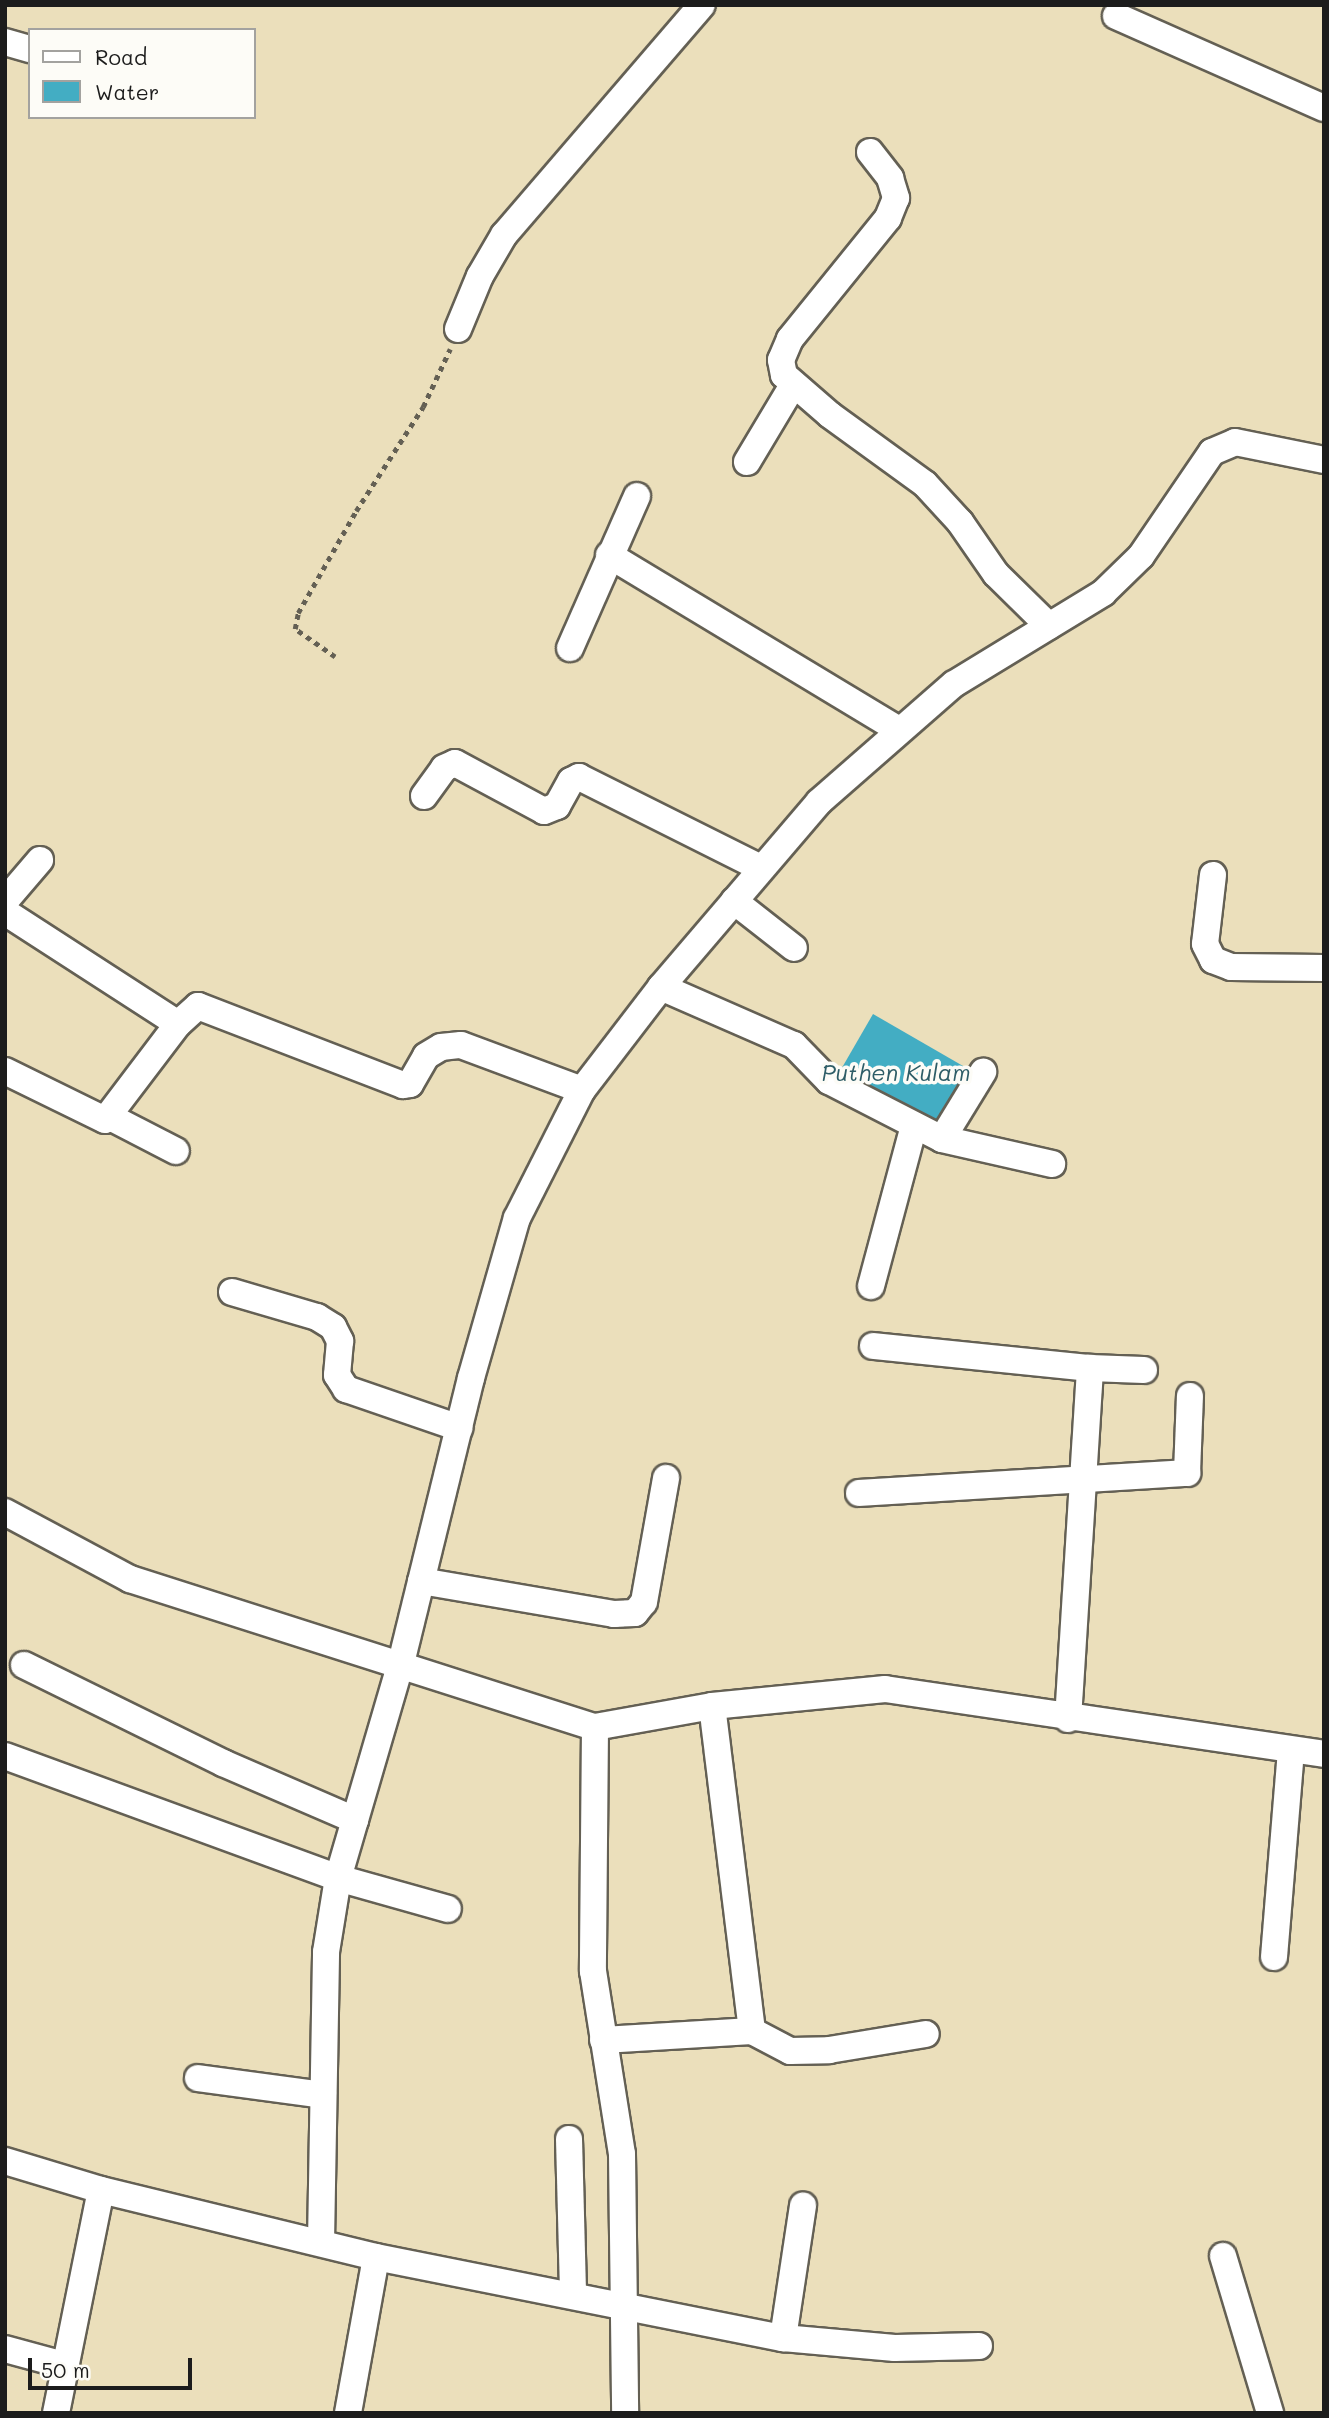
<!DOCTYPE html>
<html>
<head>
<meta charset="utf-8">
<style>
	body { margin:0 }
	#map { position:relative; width:1329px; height:2418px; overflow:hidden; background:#ebdfbb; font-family:Mali,sans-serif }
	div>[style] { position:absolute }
	.water>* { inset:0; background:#43adc3; transform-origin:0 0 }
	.path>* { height:4.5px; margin-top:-2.25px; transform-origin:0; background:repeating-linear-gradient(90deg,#646054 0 5px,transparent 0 10px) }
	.roads { filter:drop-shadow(2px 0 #646054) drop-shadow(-2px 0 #646054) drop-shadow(0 2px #646054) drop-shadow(0 -2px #646054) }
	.minor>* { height:26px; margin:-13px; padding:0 13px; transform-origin:13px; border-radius:13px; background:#fff }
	span { translate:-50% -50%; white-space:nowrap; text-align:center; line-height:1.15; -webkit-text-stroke:7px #fdfcf7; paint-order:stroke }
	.water-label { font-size:23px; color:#2e5d67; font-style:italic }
	.frame { position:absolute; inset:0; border:7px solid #1c1c1c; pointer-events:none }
	.legend { position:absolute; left:28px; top:28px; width:228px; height:91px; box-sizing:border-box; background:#fdfcf7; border:2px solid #a3a29f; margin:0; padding:9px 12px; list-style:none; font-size:21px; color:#1c1c1c }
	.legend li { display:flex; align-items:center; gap:14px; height:35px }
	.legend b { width:35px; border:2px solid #a3a29f }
	.scale { position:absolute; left:28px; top:2358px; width:164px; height:32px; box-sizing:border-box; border:4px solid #1c1c1c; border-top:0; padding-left:9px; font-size:21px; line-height:24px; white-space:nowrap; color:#1c1c1c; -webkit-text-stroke:5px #fdfcf7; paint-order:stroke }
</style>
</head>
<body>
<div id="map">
	<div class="water">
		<i style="left:873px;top:1014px;width:111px;height:78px;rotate:30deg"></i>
	</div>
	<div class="path">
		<i style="left:335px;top:657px;width:49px;rotate:-145deg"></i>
		<i style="left:295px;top:629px;width:16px;rotate:-79deg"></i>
		<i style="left:298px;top:613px;width:117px;rotate:-60.4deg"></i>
		<i style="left:356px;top:511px;width:124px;rotate:-57.2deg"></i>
		<i style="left:423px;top:407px;width:64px;rotate:-65deg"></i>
	</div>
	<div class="roads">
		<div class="minor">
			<i style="left:1116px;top:16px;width:227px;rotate:23.9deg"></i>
			<i style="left:5px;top:42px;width:26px;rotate:16deg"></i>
			<i style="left:870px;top:152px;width:33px;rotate:52deg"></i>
			<i style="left:890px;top:178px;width:21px;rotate:73deg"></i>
			<i style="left:896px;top:198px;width:22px;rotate:112deg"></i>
			<i style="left:888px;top:218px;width:156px;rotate:129deg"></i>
			<i style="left:790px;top:339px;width:23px;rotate:113deg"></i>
			<i style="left:781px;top:360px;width:15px;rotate:79deg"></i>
			<i style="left:784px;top:375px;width:61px;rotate:41deg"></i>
			<i style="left:830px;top:415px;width:117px;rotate:36deg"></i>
			<i style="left:925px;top:484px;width:52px;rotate:47.4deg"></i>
			<i style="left:960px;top:522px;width:63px;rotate:55.3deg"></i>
			<i style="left:996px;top:574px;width:74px;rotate:44.5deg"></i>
			<i style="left:458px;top:329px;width:57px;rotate:-67.5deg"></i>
			<i style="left:480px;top:276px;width:48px;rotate:-59.7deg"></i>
			<i style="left:504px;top:235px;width:303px;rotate:-49.3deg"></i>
			<i style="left:747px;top:462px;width:90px;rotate:-59.1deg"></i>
			<i style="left:609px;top:555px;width:337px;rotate:31.1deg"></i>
			<i style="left:570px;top:648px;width:166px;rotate:-66.2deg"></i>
			<i style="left:424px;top:796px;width:34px;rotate:-54deg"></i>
			<i style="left:444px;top:768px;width:12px;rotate:-24deg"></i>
			<i style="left:455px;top:763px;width:101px;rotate:28.3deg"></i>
			<i style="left:544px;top:811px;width:14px;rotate:-21deg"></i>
			<i style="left:557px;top:806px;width:29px;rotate:-61deg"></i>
			<i style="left:571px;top:781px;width:9px;rotate:-27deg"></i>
			<i style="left:579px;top:777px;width:203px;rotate:26.6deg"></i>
			<i style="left:1213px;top:875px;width:69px;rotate:96.6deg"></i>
			<i style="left:1205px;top:944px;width:18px;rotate:63deg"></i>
			<i style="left:1213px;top:960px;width:19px;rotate:21deg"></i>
			<i style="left:1231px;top:967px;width:93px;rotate:0.6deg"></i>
			<i style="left:5px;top:901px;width:54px;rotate:-49.5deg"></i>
			<i style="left:734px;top:901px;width:76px;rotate:38.1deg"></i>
			<i style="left:5px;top:912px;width:206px;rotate:32.9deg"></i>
			<i style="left:661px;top:987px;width:145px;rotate:23.6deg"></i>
			<i style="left:794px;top:1045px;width:50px;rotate:45.8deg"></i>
			<i style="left:829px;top:1081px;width:127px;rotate:27.2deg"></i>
			<i style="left:942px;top:1139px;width:113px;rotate:12.8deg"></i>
			<i style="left:5px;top:1071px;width:111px;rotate:26.1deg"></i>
			<i style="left:105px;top:1120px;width:121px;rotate:-52.8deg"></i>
			<i style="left:178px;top:1024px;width:27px;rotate:-42deg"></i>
			<i style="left:198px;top:1006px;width:220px;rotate:21.1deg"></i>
			<i style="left:403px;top:1085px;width:7px;rotate:-8deg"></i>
			<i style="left:410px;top:1084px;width:32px;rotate:-60deg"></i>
			<i style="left:426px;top:1056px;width:17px;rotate:-31deg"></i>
			<i style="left:441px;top:1047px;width:20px;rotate:-6deg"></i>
			<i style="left:461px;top:1045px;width:129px;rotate:20.4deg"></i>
			<i style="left:110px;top:1117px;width:74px;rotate:27.3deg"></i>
			<i style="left:942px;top:1139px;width:79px;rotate:-58.5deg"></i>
			<i style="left:871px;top:1286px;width:166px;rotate:-75deg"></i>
			<i style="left:232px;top:1292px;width:89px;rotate:16.4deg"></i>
			<i style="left:317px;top:1317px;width:19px;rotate:32deg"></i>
			<i style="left:333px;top:1327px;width:16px;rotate:63deg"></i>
			<i style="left:340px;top:1341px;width:34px;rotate:95deg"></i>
			<i style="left:337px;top:1375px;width:17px;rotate:57deg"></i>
			<i style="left:346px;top:1389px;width:120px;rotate:19deg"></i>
			<i style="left:873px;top:1346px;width:218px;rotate:5.8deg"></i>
			<i style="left:859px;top:1493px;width:329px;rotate:-3.5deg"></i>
			<i style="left:1187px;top:1473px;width:77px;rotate:-87.8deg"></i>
			<i style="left:5px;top:1512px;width:142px;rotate:28.2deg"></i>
			<i style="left:130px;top:1579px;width:488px;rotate:17.7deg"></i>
			<i style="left:595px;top:1727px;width:119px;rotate:-10.2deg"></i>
			<i style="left:712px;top:1706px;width:174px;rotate:-5.6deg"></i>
			<i style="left:885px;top:1689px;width:444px;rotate:8.4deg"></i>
			<i style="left:421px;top:1581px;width:196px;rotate:9.7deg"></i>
			<i style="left:614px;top:1614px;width:21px;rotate:-3deg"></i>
			<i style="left:635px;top:1613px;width:14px;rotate:-51deg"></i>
			<i style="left:644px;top:1602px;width:126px;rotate:-79.9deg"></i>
			<i style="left:24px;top:1665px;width:222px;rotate:26.2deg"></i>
			<i style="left:223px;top:1763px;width:144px;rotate:23.4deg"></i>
			<i style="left:1068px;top:1719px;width:352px;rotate:-86.4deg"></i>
			<i style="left:1090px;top:1368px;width:54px;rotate:2.1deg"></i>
			<i style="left:595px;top:1727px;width:244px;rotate:90.5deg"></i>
			<i style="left:593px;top:1971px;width:185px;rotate:81deg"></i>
			<i style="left:622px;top:2154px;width:259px;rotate:89.3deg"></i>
			<i style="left:5px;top:1756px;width:355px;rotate:20.1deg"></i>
			<i style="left:338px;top:1878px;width:114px;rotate:15.7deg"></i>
			<i style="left:1274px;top:1957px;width:207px;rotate:-85.3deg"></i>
			<i style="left:752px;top:2031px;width:43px;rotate:27.8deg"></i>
			<i style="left:790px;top:2051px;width:39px;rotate:-1deg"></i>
			<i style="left:829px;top:2050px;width:98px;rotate:-9.4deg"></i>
			<i style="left:603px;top:2040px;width:149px;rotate:-3.5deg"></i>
			<i style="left:752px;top:2031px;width:327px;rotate:-97deg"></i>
			<i style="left:198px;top:2078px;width:126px;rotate:7.7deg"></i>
			<i style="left:569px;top:2139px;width:155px;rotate:88.5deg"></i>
			<i style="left:5px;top:2161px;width:100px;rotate:16.8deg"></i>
			<i style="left:101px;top:2190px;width:283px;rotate:13.7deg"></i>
			<i style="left:376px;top:2257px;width:415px;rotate:11.3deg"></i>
			<i style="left:783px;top:2338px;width:112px;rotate:5.1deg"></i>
			<i style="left:895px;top:2348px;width:84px;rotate:-1.4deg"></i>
			<i style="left:321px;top:2242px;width:290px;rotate:-89deg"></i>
			<i style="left:326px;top:1952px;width:75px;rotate:-80.8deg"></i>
			<i style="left:338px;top:1878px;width:224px;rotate:-73.7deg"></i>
			<i style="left:401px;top:1663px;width:293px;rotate:-76.2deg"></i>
			<i style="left:471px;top:1378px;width:166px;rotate:-74deg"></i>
			<i style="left:517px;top:1218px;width:144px;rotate:-63.1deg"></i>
			<i style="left:582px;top:1090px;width:130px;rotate:-52.5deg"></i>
			<i style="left:661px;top:987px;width:243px;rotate:-49.5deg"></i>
			<i style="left:819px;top:802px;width:179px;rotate:-41.2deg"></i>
			<i style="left:954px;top:684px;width:175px;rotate:-31.4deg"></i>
			<i style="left:1103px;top:593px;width:53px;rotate:-44.2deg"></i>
			<i style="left:1141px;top:556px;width:126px;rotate:-55.7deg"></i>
			<i style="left:1212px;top:452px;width:25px;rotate:-23deg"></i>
			<i style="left:1235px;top:442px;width:91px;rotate:11.4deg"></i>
			<i style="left:1223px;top:2256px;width:164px;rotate:73.3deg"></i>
			<i style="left:783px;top:2338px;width:134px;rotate:-81.4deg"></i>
			<i style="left:5px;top:2349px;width:61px;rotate:15.2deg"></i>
			<i style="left:56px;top:2413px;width:227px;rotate:-78.6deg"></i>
			<i style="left:348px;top:2413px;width:158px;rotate:-79.8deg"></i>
		</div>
	</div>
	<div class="water-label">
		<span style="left:896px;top:1072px">Puthen Kulam</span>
	</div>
	<div class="frame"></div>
	<ul class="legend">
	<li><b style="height:9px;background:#fff"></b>Road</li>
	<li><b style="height:19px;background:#43adc3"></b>Water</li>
	</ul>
	<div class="scale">50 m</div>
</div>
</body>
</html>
